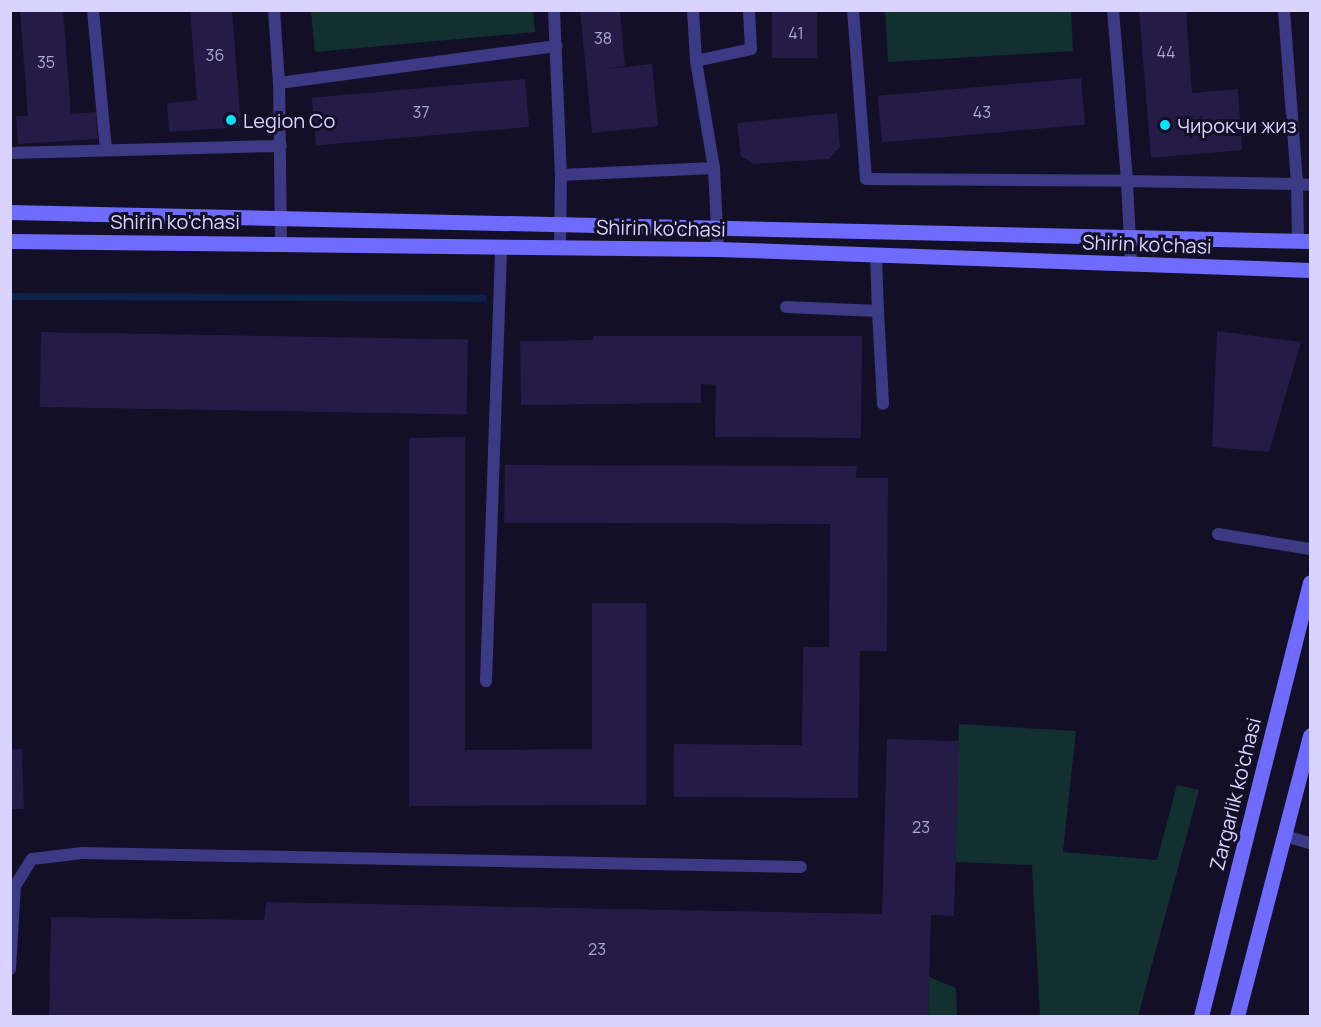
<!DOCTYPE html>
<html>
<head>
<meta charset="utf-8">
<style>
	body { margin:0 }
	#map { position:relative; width:1321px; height:1027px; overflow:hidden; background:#130f26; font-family:Manrope,sans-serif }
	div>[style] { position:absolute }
	.green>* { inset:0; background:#12302f }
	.stream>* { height:7px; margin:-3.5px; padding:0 3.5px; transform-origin:3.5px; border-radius:3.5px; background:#0c2248 }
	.building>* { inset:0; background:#241b47; transform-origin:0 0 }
	.lane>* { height:12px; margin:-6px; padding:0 6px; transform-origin:6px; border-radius:6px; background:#3d3a85 }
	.secondary>* { height:15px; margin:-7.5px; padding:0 7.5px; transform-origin:7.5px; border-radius:7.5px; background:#6f6bff }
	.dots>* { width:16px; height:16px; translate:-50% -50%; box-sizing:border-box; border:3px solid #130f26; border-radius:50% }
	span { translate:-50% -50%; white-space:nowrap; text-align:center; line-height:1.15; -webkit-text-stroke:6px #130f26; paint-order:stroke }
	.number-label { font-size:16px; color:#aca6d1 }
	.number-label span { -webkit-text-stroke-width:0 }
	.poi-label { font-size:20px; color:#d9d4ff }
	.left { translate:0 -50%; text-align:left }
	.street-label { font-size:20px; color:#d9d4ff }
	.frame { position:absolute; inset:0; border:12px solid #d9d4ff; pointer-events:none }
</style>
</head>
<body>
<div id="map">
	<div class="green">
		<i style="clip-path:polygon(311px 11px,533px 11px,535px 32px,315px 52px)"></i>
		<i style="clip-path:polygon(885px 11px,1071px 11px,1073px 51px,888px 62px)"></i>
		<i style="clip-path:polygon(959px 724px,1076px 731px,1063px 852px,1157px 860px,1177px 785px,1199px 790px,1138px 1016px,1040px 1016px,1032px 865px,955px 862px)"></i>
		<i style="clip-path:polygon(929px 977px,956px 988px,957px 1016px,928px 1016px)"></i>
	</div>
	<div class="stream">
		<i style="left:10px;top:296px;width:473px;rotate:0.2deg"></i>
	</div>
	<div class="building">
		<i style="clip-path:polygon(20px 10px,63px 10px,71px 114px,96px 112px,98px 139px,18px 144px,16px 116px,28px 116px)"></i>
		<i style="clip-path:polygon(190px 10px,232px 10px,241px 127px,169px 132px,167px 103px,197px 100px)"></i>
		<i style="clip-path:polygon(580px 10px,620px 10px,625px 66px,605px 69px,652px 64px,658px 126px,592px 133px)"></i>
		<i style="left:772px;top:10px;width:45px;height:48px"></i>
		<i style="clip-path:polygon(1139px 10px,1186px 10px,1192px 93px,1238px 89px,1242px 150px,1151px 158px)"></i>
		<i style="left:1081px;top:78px;width:47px;height:204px;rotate:85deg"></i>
		<i style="left:525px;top:79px;width:48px;height:214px;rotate:85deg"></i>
		<i style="clip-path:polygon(837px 113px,840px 147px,829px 159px,753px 164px,741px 156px,737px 123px)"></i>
		<i style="clip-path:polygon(1217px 331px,1301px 342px,1269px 452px,1212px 447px)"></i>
		<i style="left:41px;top:332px;width:427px;height:75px;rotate:1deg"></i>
		<i style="clip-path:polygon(593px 336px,862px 336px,861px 438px,715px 437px,716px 385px,701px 384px,701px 403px,521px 405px,520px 341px,593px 340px)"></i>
		<i style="clip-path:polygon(465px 437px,465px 750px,592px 749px,592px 603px,646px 603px,646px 805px,409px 806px,409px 438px)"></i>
		<i style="clip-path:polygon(505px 465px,857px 466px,856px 478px,888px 478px,887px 651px,860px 651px,858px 798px,674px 797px,674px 744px,802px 745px,803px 647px,829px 647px,830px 524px,504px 523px)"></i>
		<i style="clip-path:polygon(887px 739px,959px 741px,954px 916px,931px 915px,928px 1016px,49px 1016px,51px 917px,264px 920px,266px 902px,882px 914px)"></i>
		<i style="clip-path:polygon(22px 749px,24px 809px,10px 809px,10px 750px)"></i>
	</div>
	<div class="lane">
		<i style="left:93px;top:10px;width:140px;rotate:84.7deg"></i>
		<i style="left:274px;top:10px;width:73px;rotate:86.1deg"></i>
		<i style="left:554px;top:10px;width:165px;rotate:87.6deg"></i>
		<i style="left:561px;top:175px;width:153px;rotate:-2.6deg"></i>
		<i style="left:693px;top:10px;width:51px;rotate:86.6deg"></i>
		<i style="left:696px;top:61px;width:109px;rotate:80.5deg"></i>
		<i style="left:714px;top:168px;width:81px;rotate:87.2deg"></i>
		<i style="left:853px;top:10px;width:169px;rotate:85.6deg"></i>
		<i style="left:866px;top:179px;width:261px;rotate:0.4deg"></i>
		<i style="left:1127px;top:181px;width:83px;rotate:87.2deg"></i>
		<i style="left:1113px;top:10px;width:172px;rotate:85.3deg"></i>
		<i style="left:1127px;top:181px;width:170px;rotate:1deg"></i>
		<i style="left:1297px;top:184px;width:56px;rotate:89deg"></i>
		<i style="left:1284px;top:10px;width:174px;rotate:85.7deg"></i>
		<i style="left:1297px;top:184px;width:13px;rotate:4deg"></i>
		<i style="left:696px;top:61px;width:56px;rotate:-12.3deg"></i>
		<i style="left:751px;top:49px;width:39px;rotate:-93deg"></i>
		<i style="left:10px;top:153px;width:271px;rotate:-1.5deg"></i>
		<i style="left:281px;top:242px;width:159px;rotate:-90.7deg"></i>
		<i style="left:279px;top:83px;width:280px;rotate:-7.6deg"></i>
		<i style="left:560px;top:247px;width:72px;rotate:-89.2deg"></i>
		<i style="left:876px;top:255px;width:56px;rotate:88deg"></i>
		<i style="left:786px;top:307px;width:92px;rotate:2.5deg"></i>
		<i style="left:878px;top:311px;width:93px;rotate:86.9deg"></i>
		<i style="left:1218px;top:534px;width:93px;rotate:9.3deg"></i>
		<i style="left:486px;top:681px;width:435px;rotate:-88deg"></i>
		<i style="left:1285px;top:836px;width:26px;rotate:16deg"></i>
		<i style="left:10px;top:969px;width:83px;rotate:-86.6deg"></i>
		<i style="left:15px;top:886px;width:32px;rotate:-58deg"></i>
		<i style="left:32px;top:859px;width:51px;rotate:-6.7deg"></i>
		<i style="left:83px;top:853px;width:718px;rotate:1.12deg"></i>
	</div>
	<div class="secondary">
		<i style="left:10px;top:212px;width:1300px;rotate:1.28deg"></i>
		<i style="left:10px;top:241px;width:708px;rotate:0.65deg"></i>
		<i style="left:718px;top:249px;width:592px;rotate:2.03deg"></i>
		<i style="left:1201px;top:1016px;width:447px;rotate:-75.9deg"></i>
		<i style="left:1237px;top:1016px;width:290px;rotate:-75.4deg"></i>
	</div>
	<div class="dots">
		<i style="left:231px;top:120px;background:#00e5ff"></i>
		<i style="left:1165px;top:125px;background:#00e5ff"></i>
	</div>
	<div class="number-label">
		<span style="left:796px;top:33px">41</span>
		<span style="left:603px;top:38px">38</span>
		<span style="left:1166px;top:52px">44</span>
		<span style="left:215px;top:55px">36</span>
		<span style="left:46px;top:62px">35</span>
		<span style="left:421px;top:112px">37</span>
		<span style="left:982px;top:112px">43</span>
		<span style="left:921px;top:827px">23</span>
		<span style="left:597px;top:949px">23</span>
	</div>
	<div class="poi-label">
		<span class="left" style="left:243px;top:120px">Legion Co</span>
		<span class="left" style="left:1177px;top:125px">Чирокчи жиз</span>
	</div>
	<div class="street-label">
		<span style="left:175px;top:221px">Shirin ko'chasi</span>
		<span style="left:661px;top:228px;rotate:1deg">Shirin ko'chasi</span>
		<span style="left:1147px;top:244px;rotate:2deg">Shirin ko'chasi</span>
		<span style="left:1235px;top:794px;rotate:-76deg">Zargarlik ko'chasi</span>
	</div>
	<div class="frame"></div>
</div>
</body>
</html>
